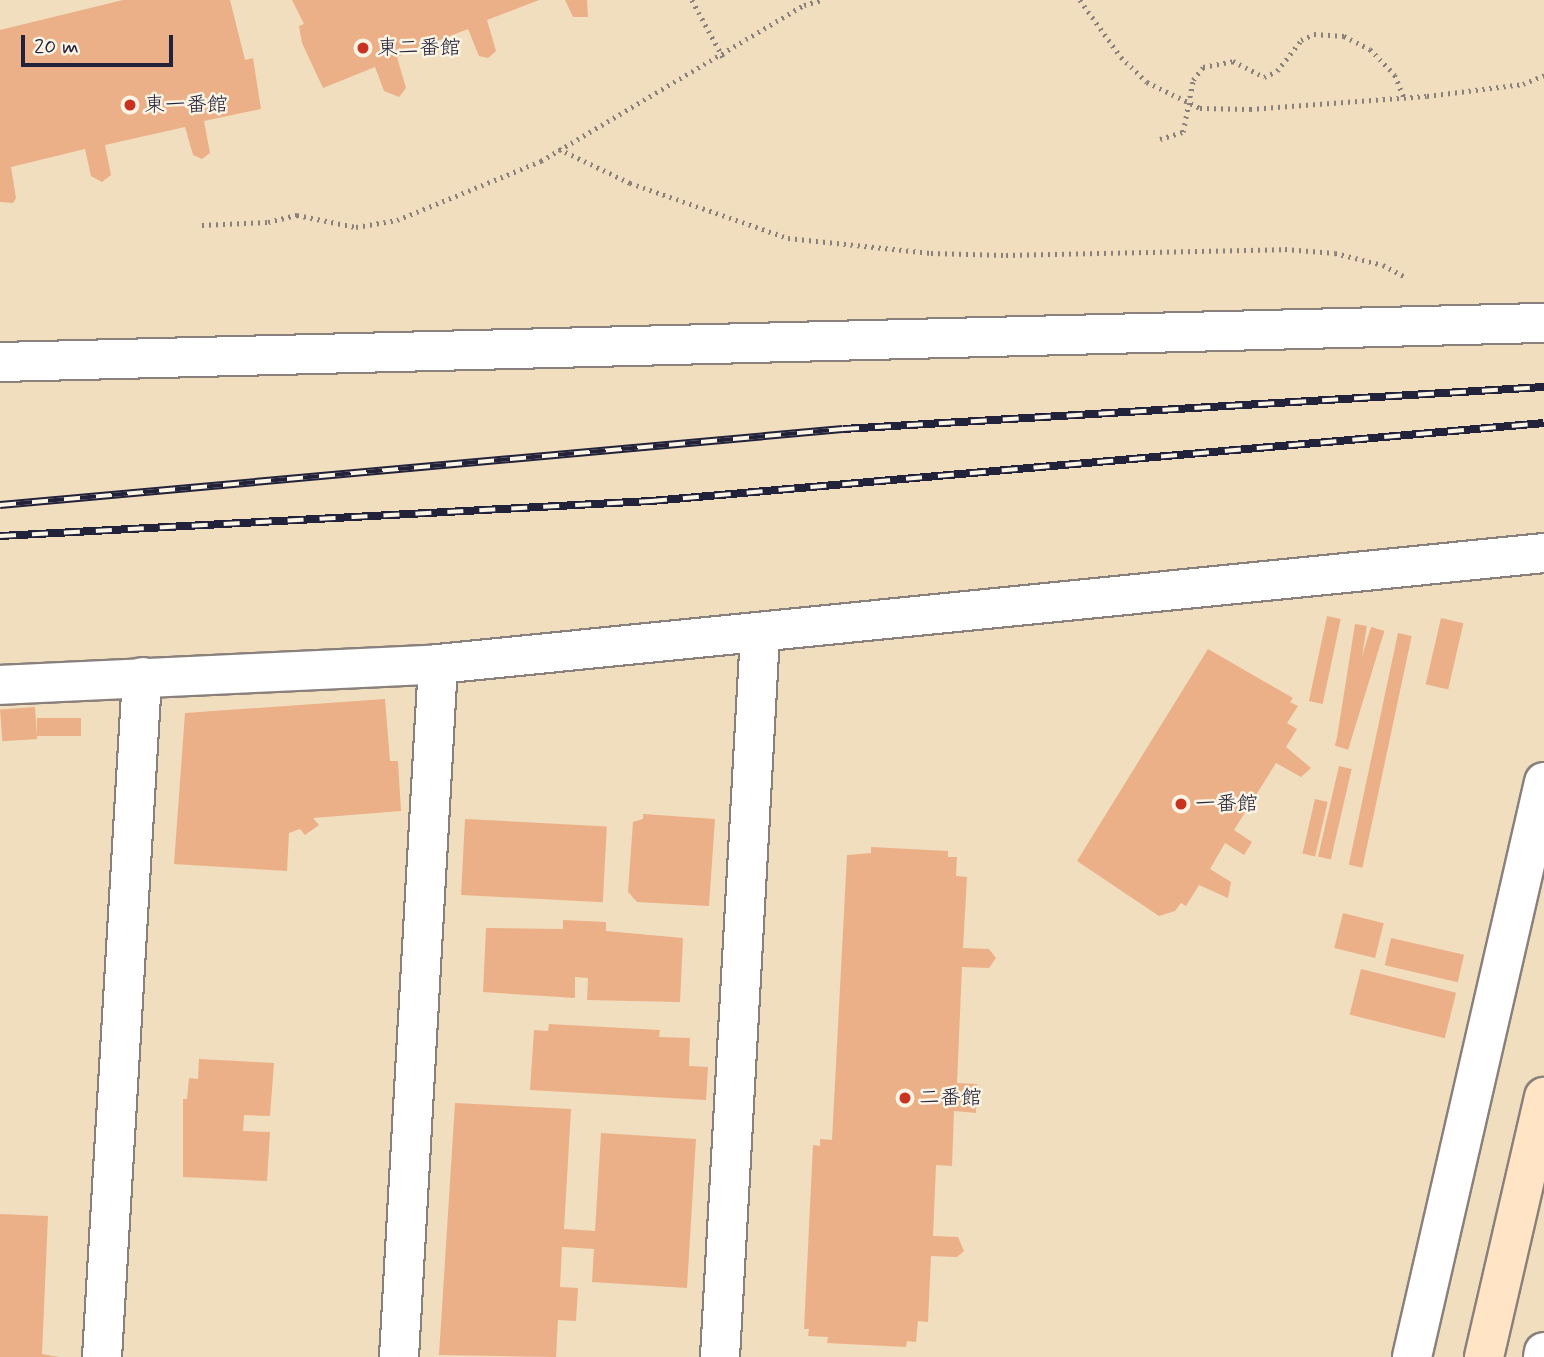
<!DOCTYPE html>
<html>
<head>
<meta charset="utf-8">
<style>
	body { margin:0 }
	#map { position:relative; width:1544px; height:1357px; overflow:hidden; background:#f1debe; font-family:Mynerve,"Klee One",sans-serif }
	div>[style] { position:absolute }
	.building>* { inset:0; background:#ebb088; transform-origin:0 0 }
	.path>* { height:4.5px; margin-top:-2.25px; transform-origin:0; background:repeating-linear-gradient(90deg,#8a807c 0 2px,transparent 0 7px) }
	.roads { filter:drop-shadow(2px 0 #8a807c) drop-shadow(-2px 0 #8a807c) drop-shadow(0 2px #8a807c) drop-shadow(0 -2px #8a807c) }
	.street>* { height:38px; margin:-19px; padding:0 19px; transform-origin:19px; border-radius:19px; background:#fff }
	.secondary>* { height:38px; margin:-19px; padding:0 19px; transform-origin:19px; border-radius:19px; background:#ffe4c6 }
	.rail>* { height:8px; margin-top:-4px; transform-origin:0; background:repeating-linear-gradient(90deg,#fcf5e5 0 16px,#22223b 0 32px); box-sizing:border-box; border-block:2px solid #22223b }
	.dots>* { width:19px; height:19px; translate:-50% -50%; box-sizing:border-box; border:4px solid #fcf5e5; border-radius:50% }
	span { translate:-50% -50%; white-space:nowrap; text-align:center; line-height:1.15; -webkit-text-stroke:5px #fcf5e5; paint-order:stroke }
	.poi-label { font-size:21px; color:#22223b }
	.left { translate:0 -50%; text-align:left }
	.scale { position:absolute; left:21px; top:35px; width:152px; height:32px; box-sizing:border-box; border:4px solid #22223b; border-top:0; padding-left:9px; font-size:21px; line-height:24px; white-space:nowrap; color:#22223b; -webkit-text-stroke:5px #fcf5e5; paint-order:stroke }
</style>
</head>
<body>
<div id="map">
	<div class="building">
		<i style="clip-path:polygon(123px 0,230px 0,245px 60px,253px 58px,261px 109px,204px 121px,210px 153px,202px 159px,193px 155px,185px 127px,105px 145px,111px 175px,102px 182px,91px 176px,85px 149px,11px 167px,16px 198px,13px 203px,0 202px,0 30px)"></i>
		<i style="clip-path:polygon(292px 0,539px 0,487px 20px,496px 51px,488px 58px,479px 56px,468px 29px,397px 57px,406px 88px,399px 97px,384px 91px,375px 67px,323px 88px,302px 43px,299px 26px,304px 24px)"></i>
		<i style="clip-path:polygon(565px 0,587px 0,588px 17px,573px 17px)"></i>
		<i style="left:1327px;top:616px;width:14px;height:87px;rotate:12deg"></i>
		<i style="left:1441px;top:618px;width:23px;height:68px;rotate:13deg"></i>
		<i style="left:1355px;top:624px;width:12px;height:123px;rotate:9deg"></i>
		<i style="left:1371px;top:627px;width:14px;height:124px;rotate:17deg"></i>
		<i style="left:1398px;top:633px;width:14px;height:237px;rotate:12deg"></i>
		<i style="clip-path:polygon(1208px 649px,1293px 698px,1290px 702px,1298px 706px,1287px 723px,1297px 729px,1286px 747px,1311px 768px,1301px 777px,1276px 763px,1234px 830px,1252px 842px,1244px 855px,1225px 843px,1210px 869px,1231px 882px,1228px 898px,1199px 885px,1186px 906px,1181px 903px,1175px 911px,1159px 916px,1077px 861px)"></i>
		<i style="clip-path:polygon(385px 699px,390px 761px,398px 761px,401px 811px,313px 818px,319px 825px,305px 835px,300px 829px,289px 833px,287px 871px,174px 864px,185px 713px)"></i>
		<i style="left:35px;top:707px;width:32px;height:35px;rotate:86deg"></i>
		<i style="left:81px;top:718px;width:18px;height:44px;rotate:90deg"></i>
		<i style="left:1339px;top:766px;width:13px;height:93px;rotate:13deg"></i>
		<i style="left:1315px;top:799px;width:13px;height:56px;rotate:13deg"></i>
		<i style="clip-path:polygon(643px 814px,715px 819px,709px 906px,637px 902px,628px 892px,633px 822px,643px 819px)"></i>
		<i style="left:465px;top:819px;width:142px;height:76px;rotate:3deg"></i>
		<i style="clip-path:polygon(871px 847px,948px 851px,948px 857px,957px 857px,956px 876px,967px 877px,963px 948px,989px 949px,996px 958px,989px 968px,962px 967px,957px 1083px,977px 1084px,976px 1113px,954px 1111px,952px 1166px,936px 1165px,933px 1236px,958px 1237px,964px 1251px,957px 1257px,931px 1256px,928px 1322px,918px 1321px,916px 1342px,907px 1341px,906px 1347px,827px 1343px,828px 1337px,808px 1336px,809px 1329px,804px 1329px,813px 1145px,820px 1146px,820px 1139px,832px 1140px,847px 855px,871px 853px)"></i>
		<i style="left:1343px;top:913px;width:42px;height:36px;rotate:14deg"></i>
		<i style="clip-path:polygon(563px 920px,606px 922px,606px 931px,683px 938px,680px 1002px,587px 1000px,588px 978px,575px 977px,575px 998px,483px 992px,486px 928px,563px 929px)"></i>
		<i style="left:1391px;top:938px;width:75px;height:28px;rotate:13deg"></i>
		<i style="left:1361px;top:969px;width:98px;height:47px;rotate:14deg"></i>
		<i style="clip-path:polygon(549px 1024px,660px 1030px,659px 1037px,690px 1038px,689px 1066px,708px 1067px,706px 1100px,530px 1090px,534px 1030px,548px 1031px)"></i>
		<i style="clip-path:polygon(199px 1059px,274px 1063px,270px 1116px,244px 1115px,243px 1131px,270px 1132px,267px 1181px,183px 1177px,183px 1099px,187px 1099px,189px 1078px,198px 1079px)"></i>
		<i style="clip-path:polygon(455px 1103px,571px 1109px,564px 1229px,595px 1231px,601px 1133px,696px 1139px,687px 1288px,592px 1282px,594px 1249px,562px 1247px,560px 1287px,578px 1288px,576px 1321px,558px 1320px,556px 1357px,439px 1355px)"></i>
		<i style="clip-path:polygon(0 1214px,48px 1216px,42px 1354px,59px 1357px,0 1357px)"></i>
	</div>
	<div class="path">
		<i style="left:692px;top:0;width:65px;rotate:61.5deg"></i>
		<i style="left:1080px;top:0;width:70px;rotate:54.3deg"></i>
		<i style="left:1121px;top:57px;width:36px;rotate:44deg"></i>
		<i style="left:1147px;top:82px;width:59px;rotate:26.1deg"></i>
		<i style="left:1200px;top:108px;width:50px;rotate:1.1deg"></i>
		<i style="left:1250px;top:109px;width:177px;rotate:-4.2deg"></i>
		<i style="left:1427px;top:96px;width:97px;rotate:-7.1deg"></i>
		<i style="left:1523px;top:84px;width:23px;rotate:-23deg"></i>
		<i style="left:1160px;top:139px;width:24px;rotate:-17deg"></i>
		<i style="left:1183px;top:132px;width:53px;rotate:-79.1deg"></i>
		<i style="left:1193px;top:80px;width:16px;rotate:-52deg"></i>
		<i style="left:1203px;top:67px;width:31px;rotate:-11deg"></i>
		<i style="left:1233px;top:61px;width:35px;rotate:27deg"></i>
		<i style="left:1264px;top:77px;width:14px;rotate:-25deg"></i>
		<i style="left:1277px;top:71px;width:39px;rotate:-52deg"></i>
		<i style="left:1301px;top:40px;width:14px;rotate:-25deg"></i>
		<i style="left:1314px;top:34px;width:30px;rotate:4deg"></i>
		<i style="left:1344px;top:36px;width:29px;rotate:27deg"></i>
		<i style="left:1370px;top:49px;width:36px;rotate:46deg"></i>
		<i style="left:1395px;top:75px;width:24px;rotate:68deg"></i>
		<i style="left:559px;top:149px;width:79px;rotate:25.6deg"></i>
		<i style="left:630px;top:183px;width:167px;rotate:19.2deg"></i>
		<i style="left:788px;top:238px;width:144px;rotate:6deg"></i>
		<i style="left:931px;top:253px;width:75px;rotate:1.5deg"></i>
		<i style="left:1006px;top:255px;width:279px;rotate:-1.2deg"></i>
		<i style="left:1285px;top:249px;width:50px;rotate:4.6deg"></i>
		<i style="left:1335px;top:253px;width:49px;rotate:14deg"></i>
		<i style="left:1383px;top:265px;width:27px;rotate:28deg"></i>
		<i style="left:202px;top:225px;width:66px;rotate:-2.6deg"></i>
		<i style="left:268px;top:222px;width:30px;rotate:-14deg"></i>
		<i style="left:297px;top:215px;width:60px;rotate:11.5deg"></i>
		<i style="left:356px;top:227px;width:42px;rotate:-9.7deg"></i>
		<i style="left:397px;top:220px;width:156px;rotate:-22.3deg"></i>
		<i style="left:541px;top:161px;width:306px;rotate:-30.7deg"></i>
		<i style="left:804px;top:5px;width:18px;rotate:-16deg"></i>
	</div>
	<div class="roads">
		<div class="street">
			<i style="left:0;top:362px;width:1544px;rotate:-1.45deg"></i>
			<i style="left:0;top:685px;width:439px;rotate:-2.7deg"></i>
			<i style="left:438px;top:664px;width:1112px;rotate:-5.73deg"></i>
			<i style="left:102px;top:1357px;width:681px;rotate:-86.63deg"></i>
			<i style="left:399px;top:1357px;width:694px;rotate:-86.78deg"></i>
			<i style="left:720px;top:1357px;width:724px;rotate:-86.83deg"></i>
			<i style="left:1412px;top:1357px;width:590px;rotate:-77.07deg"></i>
			<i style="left:1543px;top:1357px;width:5px;rotate:-79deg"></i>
		</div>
		<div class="secondary">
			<i style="left:1484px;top:1357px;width:267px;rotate:-77deg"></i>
		</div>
	</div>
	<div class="rail">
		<i style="left:0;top:505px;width:846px;rotate:-5.15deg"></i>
		<i style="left:843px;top:429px;width:702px;rotate:-3.43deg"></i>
		<i style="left:0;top:536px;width:652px;rotate:-3.08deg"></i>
		<i style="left:651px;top:501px;width:896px;rotate:-4.99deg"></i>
	</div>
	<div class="dots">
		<i style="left:363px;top:48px;background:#c8321e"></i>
		<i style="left:130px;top:105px;background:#c8321e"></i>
		<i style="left:1181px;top:804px;background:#c8321e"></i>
		<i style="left:905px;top:1098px;background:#c8321e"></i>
	</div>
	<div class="poi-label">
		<span class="left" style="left:377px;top:48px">東二番館</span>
		<span class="left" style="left:144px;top:105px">東一番館</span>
		<span class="left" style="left:1195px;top:804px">一番館</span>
		<span class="left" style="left:919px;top:1098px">二番館</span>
	</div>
	<div class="scale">20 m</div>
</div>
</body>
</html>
